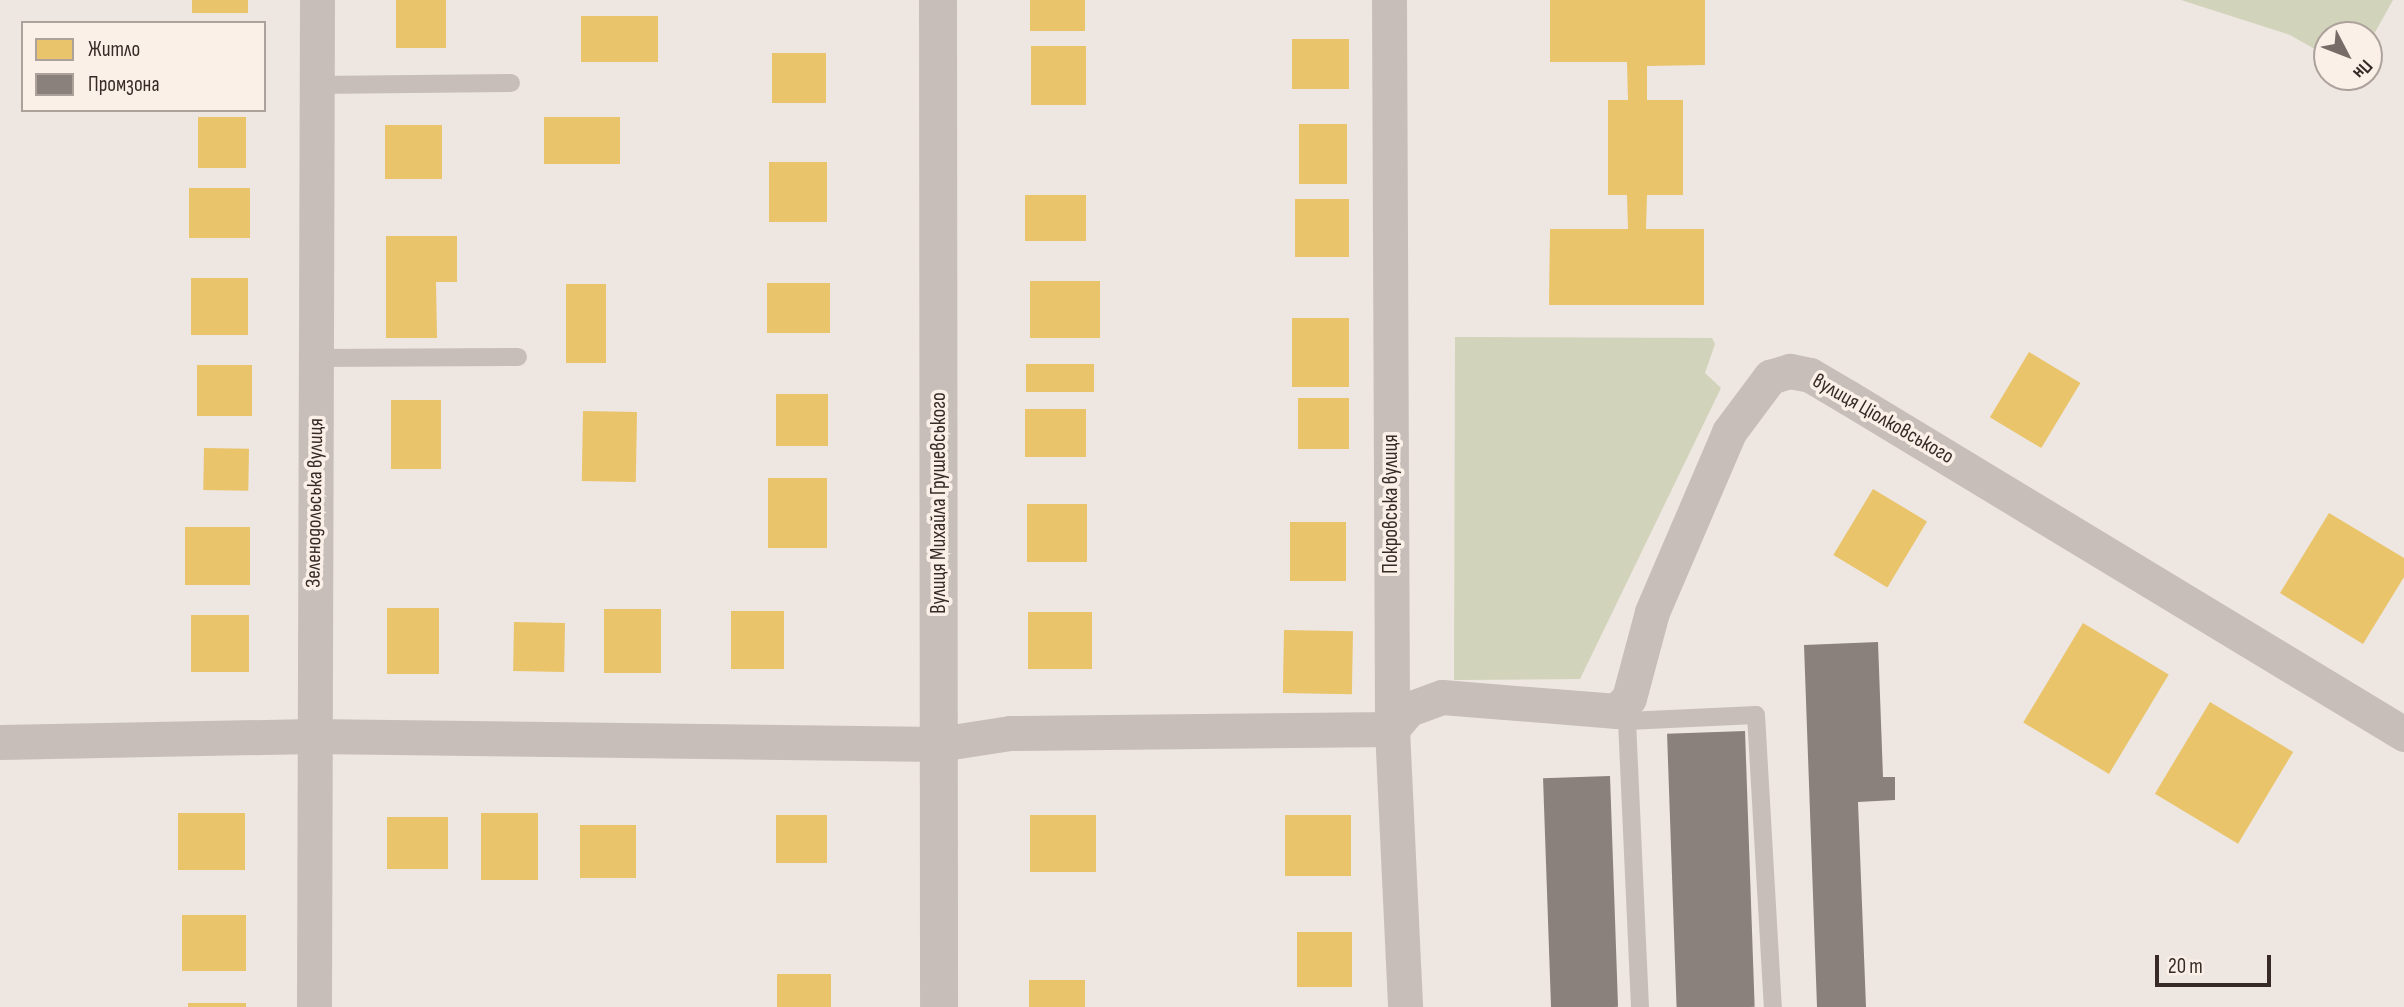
<!DOCTYPE html>
<html>
<head>
<meta charset="utf-8">
<style>
	body { margin:0 }
	#map { position:relative; width:2404px; height:1007px; overflow:hidden; background:#eee6e1; font-family:"Sofia Sans Condensed",sans-serif }
	div>[style] { position:absolute }
	.green>* { inset:0; background:#d1d3ba }
	.homes>* { inset:0; background:#e9c46a; transform-origin:0 0 }
	.industry>* { inset:0; background:#8a817c; transform-origin:0 0 }
	.service>* { height:18px; margin:-9px; padding:0 9px; transform-origin:9px; border-radius:9px; background:#c7beba }
	.minor>* { height:35px; margin:-17.5px; padding:0 17.5px; transform-origin:17.5px; border-radius:17.5px; background:#c7beba }
	.tertiary>* { height:38px; margin:-19px; padding:0 19px; transform-origin:19px; border-radius:19px; background:#c7beba }
	span { translate:-50% -50%; white-space:nowrap; text-align:center; line-height:1.15; -webkit-text-stroke:7px #fbf0e8; paint-order:stroke }
	.street-label { font-size:21px; color:#382b27 }
	.legend { position:absolute; left:21px; top:21px; width:245px; height:91px; box-sizing:border-box; background:#fbf0e8; border:2px solid #ada19b; margin:0; padding:9px 12px; list-style:none; font-size:21px; color:#382b27 }
	.legend li { display:flex; align-items:center; gap:14px; height:35px }
	.legend b { width:35px; border:2px solid #ada19b }
	.north { position:absolute; left:2313px; top:21px; width:70px; height:70px; box-sizing:border-box; background:#fbf0e8; border:2px solid #ada19b; border-radius:50%; rotate:132deg; font-size:19px; font-weight:700; line-height:28px; text-align:center; color:#382b27 }
	.north::after { content:''; display:block; margin:auto; width:24px; height:32px; background:#786c68; clip-path:polygon(50% 0,100% 100%,50% 72%,0 100%) }
	.scale { position:absolute; left:2155px; top:955px; width:116px; height:32px; box-sizing:border-box; border:4px solid #382b27; border-top:0; padding-left:9px; font-size:21px; line-height:24px; white-space:nowrap; color:#382b27; -webkit-text-stroke:5px #fbf0e8; paint-order:stroke }
</style>
</head>
<body>
<div id="map">
	<div class="green">
		<i style="clip-path:polygon(2181px 0,2393px 0,2369px 43px,2369px 35px,2327px 35px,2327px 56px,2290px 35px)"></i>
		<i style="clip-path:polygon(1455px 337px,1712px 338px,1715px 344px,1705px 373px,1721px 388px,1580px 679px,1454px 680px)"></i>
	</div>
	<div class="homes">
		<i style="left:192px;top:0;width:56px;height:13px"></i>
		<i style="left:396px;top:0;width:50px;height:48px"></i>
		<i style="left:1030px;top:0;width:55px;height:31px"></i>
		<i style="clip-path:polygon(1550px 0,1705px 0,1705px 65px,1647px 66px,1647px 100px,1683px 100px,1683px 195px,1647px 195px,1646px 229px,1704px 229px,1704px 305px,1549px 305px,1550px 229px,1628px 229px,1627px 195px,1608px 195px,1608px 100px,1628px 100px,1627px 62px,1550px 62px)"></i>
		<i style="left:581px;top:16px;width:77px;height:46px"></i>
		<i style="left:1292px;top:39px;width:57px;height:50px"></i>
		<i style="left:1031px;top:46px;width:55px;height:59px"></i>
		<i style="left:772px;top:53px;width:54px;height:50px"></i>
		<i style="left:198px;top:117px;width:48px;height:51px"></i>
		<i style="left:544px;top:117px;width:76px;height:47px"></i>
		<i style="left:1299px;top:124px;width:48px;height:60px"></i>
		<i style="left:385px;top:125px;width:57px;height:54px"></i>
		<i style="left:769px;top:162px;width:58px;height:60px"></i>
		<i style="left:189px;top:188px;width:61px;height:50px"></i>
		<i style="left:1086px;top:195px;width:46px;height:61px;rotate:90deg"></i>
		<i style="left:1295px;top:199px;width:54px;height:58px"></i>
		<i style="clip-path:polygon(386px 236px,457px 236px,457px 282px,436px 282px,437px 338px,386px 338px)"></i>
		<i style="left:248px;top:278px;width:57px;height:57px;rotate:90deg"></i>
		<i style="left:1030px;top:281px;width:70px;height:57px"></i>
		<i style="left:767px;top:283px;width:63px;height:50px"></i>
		<i style="left:566px;top:284px;width:40px;height:79px"></i>
		<i style="left:1292px;top:318px;width:57px;height:69px"></i>
		<i style="left:2029px;top:352px;width:60px;height:76px;rotate:31deg"></i>
		<i style="left:1094px;top:364px;width:28px;height:68px;rotate:90deg"></i>
		<i style="left:197px;top:365px;width:55px;height:51px"></i>
		<i style="left:776px;top:394px;width:52px;height:52px"></i>
		<i style="left:1298px;top:398px;width:51px;height:51px"></i>
		<i style="left:391px;top:400px;width:50px;height:69px"></i>
		<i style="left:1025px;top:409px;width:61px;height:48px"></i>
		<i style="left:583px;top:411px;width:54px;height:70px;rotate:1deg"></i>
		<i style="left:204px;top:448px;width:45px;height:42px;rotate:1deg"></i>
		<i style="left:768px;top:478px;width:59px;height:70px"></i>
		<i style="left:1873px;top:489px;width:63px;height:77px;rotate:31deg"></i>
		<i style="left:1027px;top:504px;width:60px;height:58px"></i>
		<i style="clip-path:polygon(2329px 513px,2404px 558px,2404px 577px,2363px 644px,2280px 593px)"></i>
		<i style="left:1346px;top:522px;width:59px;height:56px;rotate:90deg"></i>
		<i style="left:185px;top:527px;width:65px;height:58px"></i>
		<i style="left:387px;top:608px;width:52px;height:66px"></i>
		<i style="left:604px;top:609px;width:57px;height:64px"></i>
		<i style="left:731px;top:611px;width:53px;height:58px"></i>
		<i style="left:1028px;top:612px;width:64px;height:57px"></i>
		<i style="left:249px;top:615px;width:57px;height:58px;rotate:90deg"></i>
		<i style="left:565px;top:623px;width:49px;height:51px;rotate:91deg"></i>
		<i style="left:2083px;top:623px;width:100px;height:116px;rotate:31deg"></i>
		<i style="left:1284px;top:630px;width:69px;height:63px;rotate:1deg"></i>
		<i style="left:2210px;top:702px;width:97px;height:107px;rotate:31deg"></i>
		<i style="left:178px;top:813px;width:67px;height:57px"></i>
		<i style="left:481px;top:813px;width:57px;height:67px"></i>
		<i style="left:776px;top:815px;width:51px;height:48px"></i>
		<i style="left:1030px;top:815px;width:66px;height:57px"></i>
		<i style="left:1351px;top:815px;width:61px;height:66px;rotate:90deg"></i>
		<i style="left:387px;top:817px;width:61px;height:52px"></i>
		<i style="left:580px;top:825px;width:56px;height:53px"></i>
		<i style="left:182px;top:915px;width:64px;height:56px"></i>
		<i style="left:1297px;top:932px;width:55px;height:55px"></i>
		<i style="left:777px;top:974px;width:54px;height:33px"></i>
		<i style="left:1029px;top:980px;width:56px;height:27px"></i>
		<i style="left:188px;top:1003px;width:58px;height:4px"></i>
	</div>
	<div class="industry">
		<i style="clip-path:polygon(1878px 642px,1883px 777px,1895px 777px,1895px 800px,1858px 802px,1866px 1007px,1817px 1007px,1804px 645px)"></i>
		<i style="left:1745px;top:731px;width:276px;height:78px;rotate:88deg"></i>
		<i style="left:1610px;top:776px;width:231px;height:67px;rotate:88deg"></i>
	</div>
	<div class="service">
		<i style="left:315px;top:85px;width:196px;rotate:-0.6deg"></i>
		<i style="left:316px;top:358px;width:202px;rotate:-0.3deg"></i>
		<i style="left:1623px;top:708px;width:14px;rotate:73deg"></i>
		<i style="left:1627px;top:721px;width:129px;rotate:-2.7deg"></i>
		<i style="left:1756px;top:715px;width:292px;rotate:86.7deg"></i>
		<i style="left:1627px;top:721px;width:286px;rotate:87.4deg"></i>
	</div>
	<div class="minor">
		<i style="left:1389px;top:0;width:729px;rotate:89.76deg"></i>
		<i style="left:1392px;top:729px;width:278px;rotate:87.3deg"></i>
		<i style="left:0;top:742px;width:312px;rotate:-1.1deg"></i>
		<i style="left:312px;top:736px;width:627px;rotate:0.73deg"></i>
		<i style="left:939px;top:744px;width:72px;rotate:-8.8deg"></i>
		<i style="left:1010px;top:733px;width:382px;rotate:-0.6deg"></i>
		<i style="left:1392px;top:729px;width:26px;rotate:-50deg"></i>
		<i style="left:1409px;top:709px;width:35px;rotate:-20deg"></i>
		<i style="left:1442px;top:697px;width:175px;rotate:4.6deg"></i>
		<i style="left:1616px;top:711px;width:18px;rotate:-45deg"></i>
		<i style="left:1629px;top:698px;width:89px;rotate:-75deg"></i>
		<i style="left:1652px;top:612px;width:196px;rotate:-66.8deg"></i>
		<i style="left:1729px;top:432px;width:69px;rotate:-53.3deg"></i>
		<i style="left:1770px;top:377px;width:21px;rotate:-17deg"></i>
		<i style="left:1790px;top:371px;width:20px;rotate:11deg"></i>
		<i style="left:1810px;top:375px;width:45px;rotate:30.5deg"></i>
		<i style="left:1849px;top:398px;width:649px;rotate:31.19deg"></i>
		<i style="left:314px;top:1007px;width:1007px;rotate:-89.83deg"></i>
	</div>
	<div class="tertiary">
		<i style="left:938px;top:0;width:1007px;rotate:89.94deg"></i>
	</div>
	<div class="street-label">
		<span style="left:1883px;top:419px;rotate:30deg">вулиця Ціолковського</span>
		<span style="left:315px;top:503px;rotate:-89deg">Зеленодольська вулиця</span>
		<span style="left:939px;top:503px;rotate:-90deg">Вулиця Михайла Грушевського</span>
		<span style="left:1391px;top:504px;rotate:-90deg">Покровська вулиця</span>
	</div>
	<ul class="legend">
	<li><b style="height:19px;background:#e9c46a"></b>Житло</li>
	<li><b style="height:19px;background:#8a817c"></b>Промзона</li>
	</ul>
	<div class="north">Пн</div>
	<div class="scale">20 m</div>
</div>
</body>
</html>
